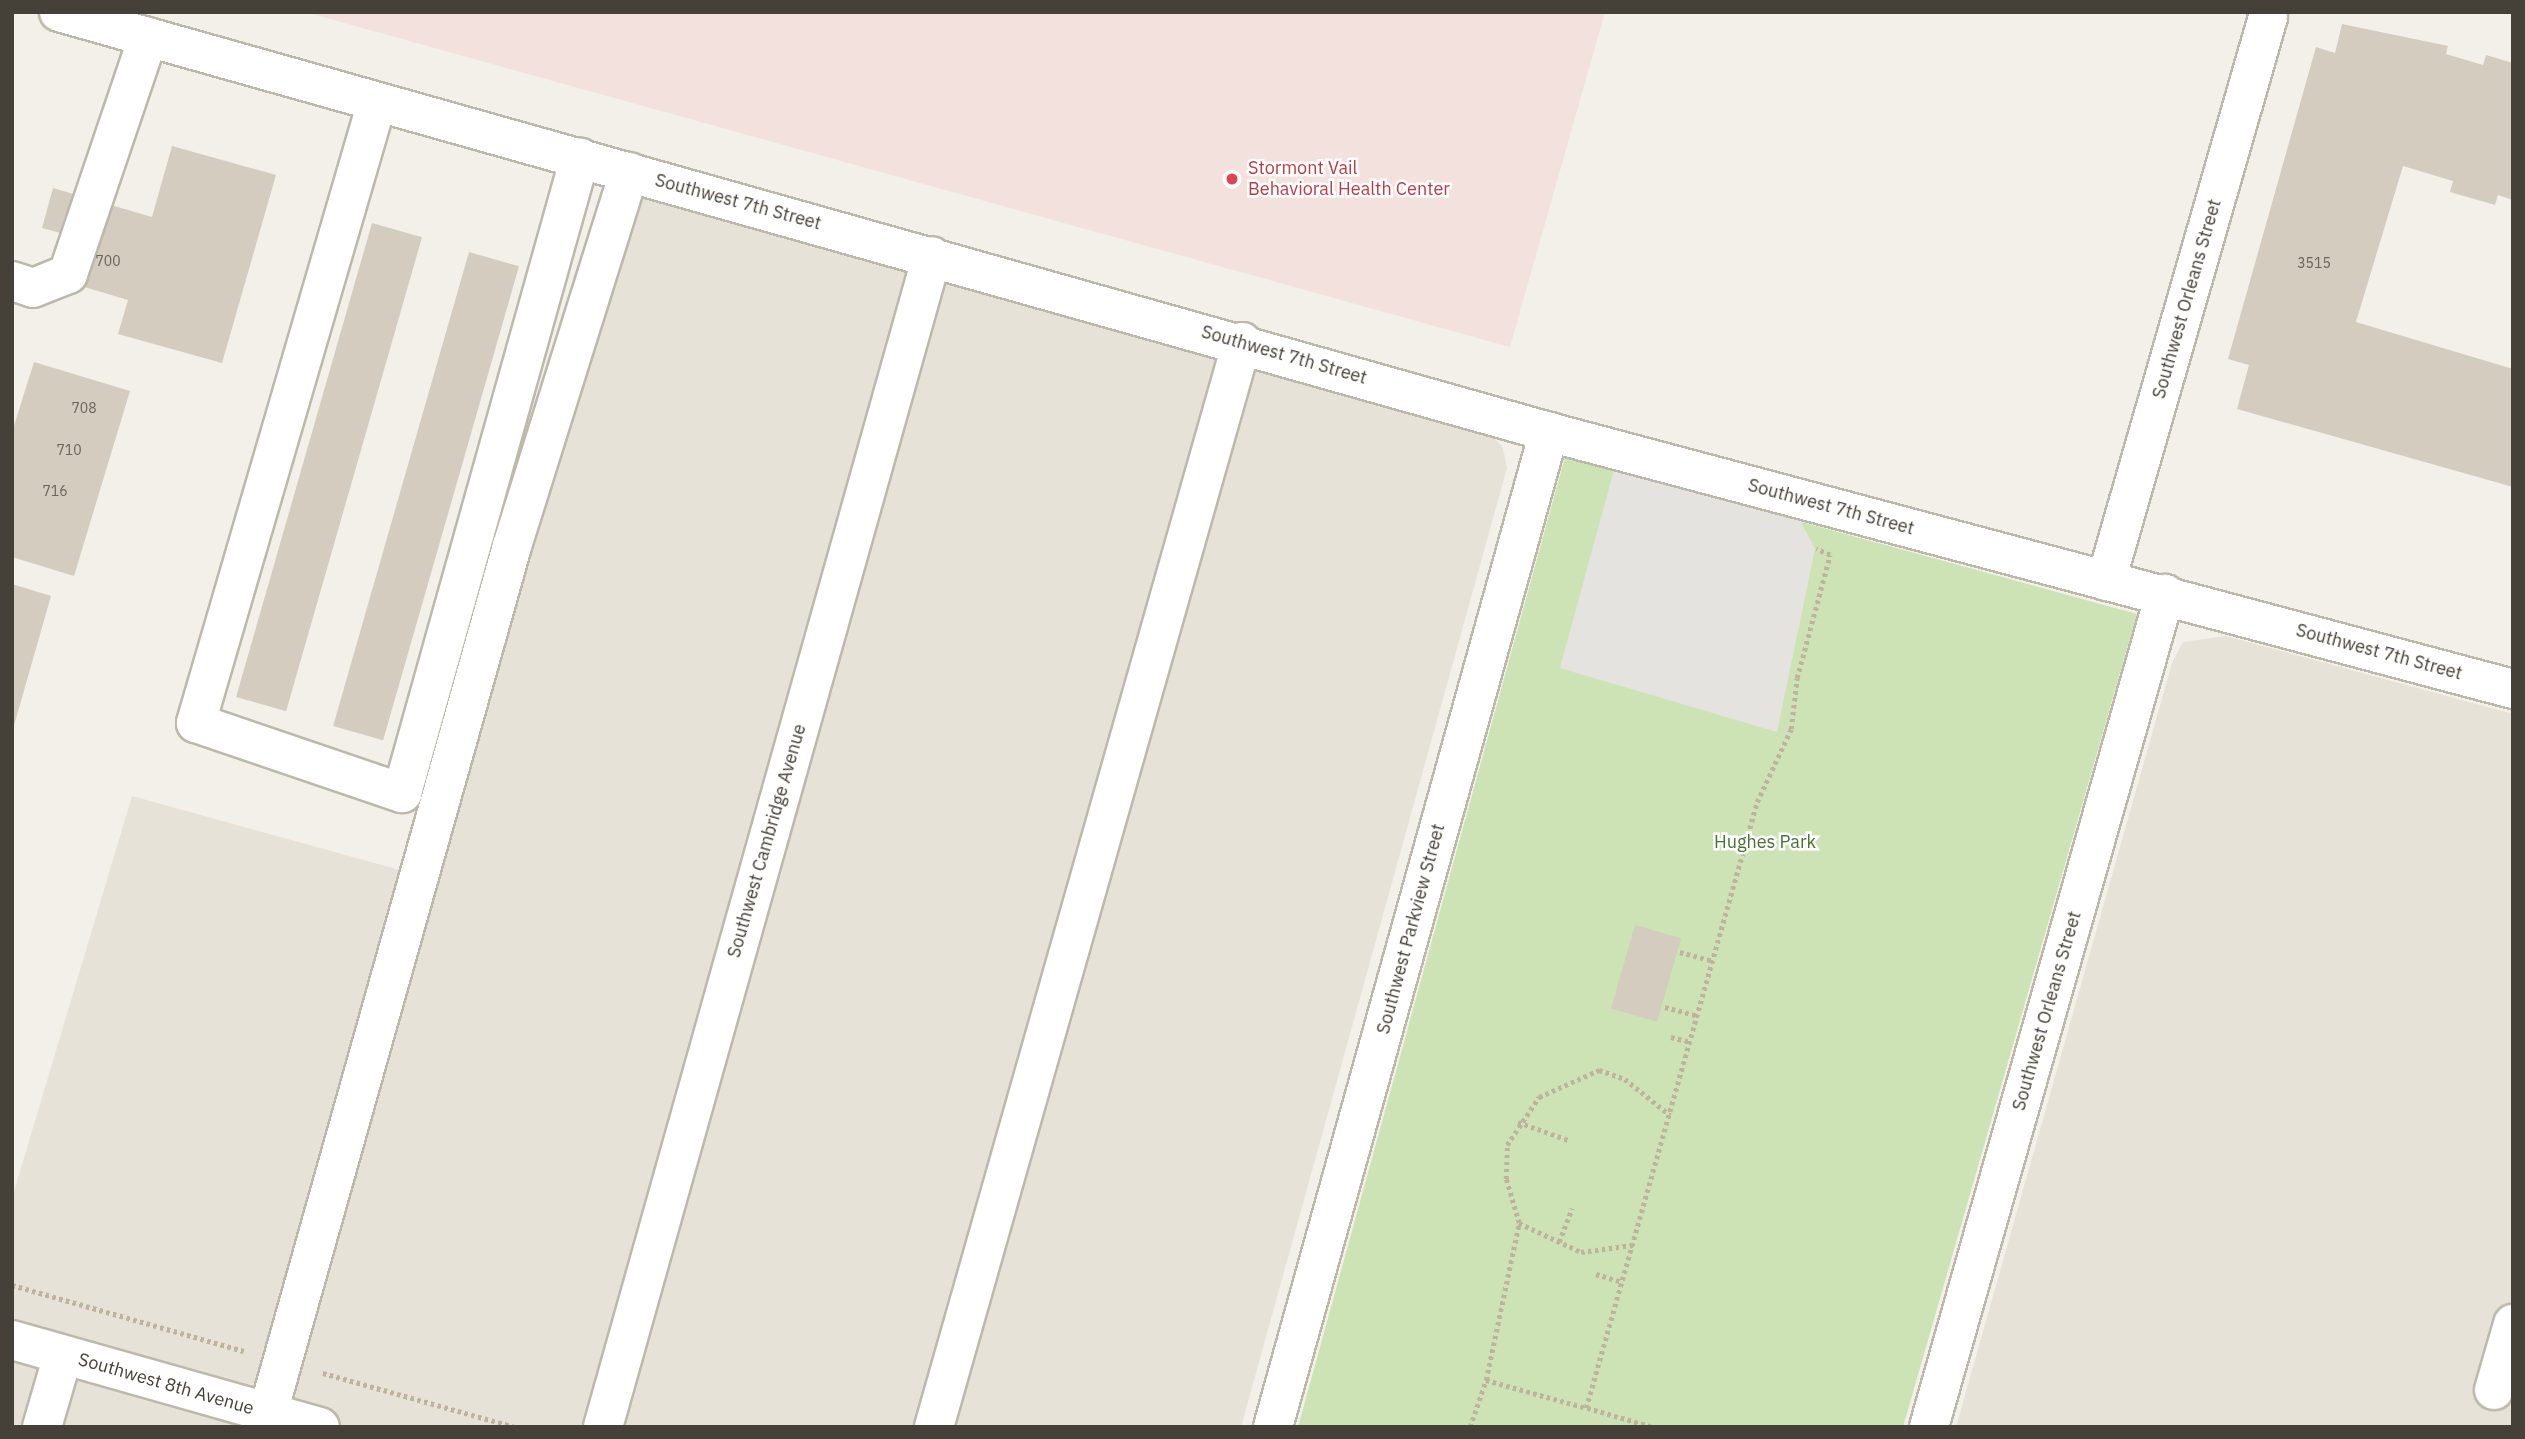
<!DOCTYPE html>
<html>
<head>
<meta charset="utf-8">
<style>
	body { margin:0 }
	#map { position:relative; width:2525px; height:1439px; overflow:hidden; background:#f3f0e9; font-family:"IBM Plex Sans",sans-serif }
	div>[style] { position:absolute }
	.residential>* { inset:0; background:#e6e2d7 }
	.medical>* { inset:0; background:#f2e1dd }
	.green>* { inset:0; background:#cde3b5 }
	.parking>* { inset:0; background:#e4e3e0 }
	.building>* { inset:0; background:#d3ccbf; transform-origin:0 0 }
	.path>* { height:4.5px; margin-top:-2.25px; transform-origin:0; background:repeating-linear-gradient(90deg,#beb49e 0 3.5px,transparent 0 7px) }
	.roads { filter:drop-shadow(2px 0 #bdb8ac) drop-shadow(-2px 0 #bdb8ac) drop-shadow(0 2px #bdb8ac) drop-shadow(0 -2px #bdb8ac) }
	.minor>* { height:38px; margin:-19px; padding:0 19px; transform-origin:19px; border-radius:19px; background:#fff }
	.dots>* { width:19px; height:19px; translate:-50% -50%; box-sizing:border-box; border:4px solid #fff; border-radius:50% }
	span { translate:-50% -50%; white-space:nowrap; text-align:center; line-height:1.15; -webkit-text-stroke:5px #fff; paint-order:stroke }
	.number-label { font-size:14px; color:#68645a }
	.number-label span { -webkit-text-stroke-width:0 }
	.health-label { font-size:18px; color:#be3a42 }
	.left { translate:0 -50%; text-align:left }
	.street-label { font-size:18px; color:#454138 }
	.park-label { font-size:18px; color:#477230 }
	.frame { position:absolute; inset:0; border:14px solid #454138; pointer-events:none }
</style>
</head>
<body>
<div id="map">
	<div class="residential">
		<i style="clip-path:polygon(637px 196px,1490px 432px,1503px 448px,1507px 468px,1241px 1427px,12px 1427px,12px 1198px,132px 796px,436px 880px)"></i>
		<i style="clip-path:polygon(2226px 636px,2513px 714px,2513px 1427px,1956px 1427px,2172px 663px,2183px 642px)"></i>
	</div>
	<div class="medical">
		<i style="clip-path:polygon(305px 12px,1605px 12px,1510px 347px)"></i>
	</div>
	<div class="green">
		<i style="clip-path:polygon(1565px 457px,2137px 614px,1903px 1427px,1298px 1427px)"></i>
	</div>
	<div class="parking">
		<i style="clip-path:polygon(1614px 470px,1801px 522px,1815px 549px,1777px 732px,1560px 668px)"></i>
	</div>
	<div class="building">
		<i style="clip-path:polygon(2342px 24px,2448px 46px,2446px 54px,2483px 65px,2486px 55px,2513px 63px,2513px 200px,2498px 195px,2495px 205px,2450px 192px,2453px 181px,2403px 166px,2356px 322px,2513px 369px,2513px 487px,2237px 409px,2249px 365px,2228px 359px,2316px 47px,2335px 53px)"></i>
		<i style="clip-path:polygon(172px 146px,276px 175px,222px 363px,118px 334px,128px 300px,71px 283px,83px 239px,42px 228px,53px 188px,152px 217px)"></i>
		<i style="left:372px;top:223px;width:52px;height:493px;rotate:16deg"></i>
		<i style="left:469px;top:252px;width:52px;height:493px;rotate:16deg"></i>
		<i style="clip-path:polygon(34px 362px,130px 391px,74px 576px,12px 557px,12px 432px)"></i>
		<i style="clip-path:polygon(12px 584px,51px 596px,13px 729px,12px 729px)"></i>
		<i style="left:1635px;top:925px;width:48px;height:87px;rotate:16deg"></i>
	</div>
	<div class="path">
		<i style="left:1680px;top:952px;width:34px;rotate:15deg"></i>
		<i style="left:1665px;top:1007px;width:34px;rotate:15deg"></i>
		<i style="left:1671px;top:1037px;width:21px;rotate:14deg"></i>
		<i style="left:1518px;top:1122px;width:53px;rotate:19.8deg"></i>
		<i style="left:1519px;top:1223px;width:46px;rotate:-106.5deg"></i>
		<i style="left:1506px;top:1179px;width:34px;rotate:-88deg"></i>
		<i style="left:1507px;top:1145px;width:58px;rotate:-56.3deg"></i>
		<i style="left:1539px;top:1097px;width:66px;rotate:-24.2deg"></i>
		<i style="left:1599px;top:1070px;width:28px;rotate:19deg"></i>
		<i style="left:1625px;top:1079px;width:58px;rotate:38.7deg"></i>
		<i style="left:1559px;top:1242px;width:36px;rotate:-69deg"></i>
		<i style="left:1596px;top:1274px;width:28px;rotate:17deg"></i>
		<i style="left:12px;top:1285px;width:241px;rotate:15.9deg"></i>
		<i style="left:323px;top:1373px;width:199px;rotate:15.7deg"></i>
		<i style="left:1486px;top:1380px;width:160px;rotate:-78.1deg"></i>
		<i style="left:1519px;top:1223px;width:68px;rotate:25.1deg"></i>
		<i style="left:1581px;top:1252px;width:52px;rotate:-7.7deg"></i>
		<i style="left:1470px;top:1427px;width:50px;rotate:-71.2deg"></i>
		<i style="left:1486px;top:1380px;width:104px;rotate:15.6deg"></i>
		<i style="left:1651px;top:1427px;width:68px;rotate:-163.7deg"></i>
		<i style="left:1586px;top:1408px;width:630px;rotate:-74.24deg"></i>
		<i style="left:1757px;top:802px;width:81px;rotate:-65deg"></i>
		<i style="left:1791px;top:729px;width:51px;rotate:-83.3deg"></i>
		<i style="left:1797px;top:678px;width:127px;rotate:-75deg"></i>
		<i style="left:1830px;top:555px;width:15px;rotate:-157deg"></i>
	</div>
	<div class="roads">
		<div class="minor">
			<i style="left:59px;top:12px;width:1548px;rotate:15.74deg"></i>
			<i style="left:1549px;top:432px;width:998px;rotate:14.93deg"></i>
			<i style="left:377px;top:102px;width:647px;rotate:106.25deg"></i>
			<i style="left:196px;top:723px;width:218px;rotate:18.8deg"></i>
			<i style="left:402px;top:793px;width:660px;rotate:-74.36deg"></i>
			<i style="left:12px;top:281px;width:22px;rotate:18deg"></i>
			<i style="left:33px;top:288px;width:38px;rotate:-22deg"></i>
			<i style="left:68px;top:274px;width:250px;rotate:-71.3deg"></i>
			<i style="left:2106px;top:581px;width:587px;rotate:-73.97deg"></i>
			<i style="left:12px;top:1340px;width:320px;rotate:15.8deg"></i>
			<i style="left:2494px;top:1390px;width:69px;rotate:-73.9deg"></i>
			<i style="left:42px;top:1427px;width:75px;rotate:-73.7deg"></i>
			<i style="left:264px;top:1427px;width:915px;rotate:-74.28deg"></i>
			<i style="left:512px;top:546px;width:392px;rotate:-72.6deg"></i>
			<i style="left:603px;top:1427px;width:1216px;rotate:-74.31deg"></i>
			<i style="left:934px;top:1427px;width:1128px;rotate:-74.15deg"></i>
			<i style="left:1273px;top:1427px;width:1033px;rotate:-74.5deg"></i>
			<i style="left:1929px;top:1427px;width:866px;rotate:-74.18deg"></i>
		</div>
	</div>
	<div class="dots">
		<i style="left:1232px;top:179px;background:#e0444e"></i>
	</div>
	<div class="number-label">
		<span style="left:108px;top:261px">700</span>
		<span style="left:2314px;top:263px">3515</span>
		<span style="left:84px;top:408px">708</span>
		<span style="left:69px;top:450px">710</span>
		<span style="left:55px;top:491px">716</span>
	</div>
	<div class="health-label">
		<span class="left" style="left:1248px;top:179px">Stormont Vail<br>Behavioral Health Center</span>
	</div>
	<div class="street-label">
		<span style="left:738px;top:202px;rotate:15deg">Southwest 7th Street</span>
		<span style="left:2187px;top:299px;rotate:-74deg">Southwest Orleans Street</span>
		<span style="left:1284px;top:355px;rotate:16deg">Southwest 7th Street</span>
		<span style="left:1831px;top:507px;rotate:15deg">Southwest 7th Street</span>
		<span style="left:2379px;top:652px;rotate:15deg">Southwest 7th Street</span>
		<span style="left:767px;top:841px;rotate:-74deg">Southwest Cambridge Avenue</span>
		<span style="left:1411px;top:929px;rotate:-75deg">Southwest Parkview Street</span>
		<span style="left:2047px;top:1011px;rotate:-74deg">Southwest Orleans Street</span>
		<span style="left:166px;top:1384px;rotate:16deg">Southwest 8th Avenue</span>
	</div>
	<div class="park-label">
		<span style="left:1765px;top:842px">Hughes Park</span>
	</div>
	<div class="frame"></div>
</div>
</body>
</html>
